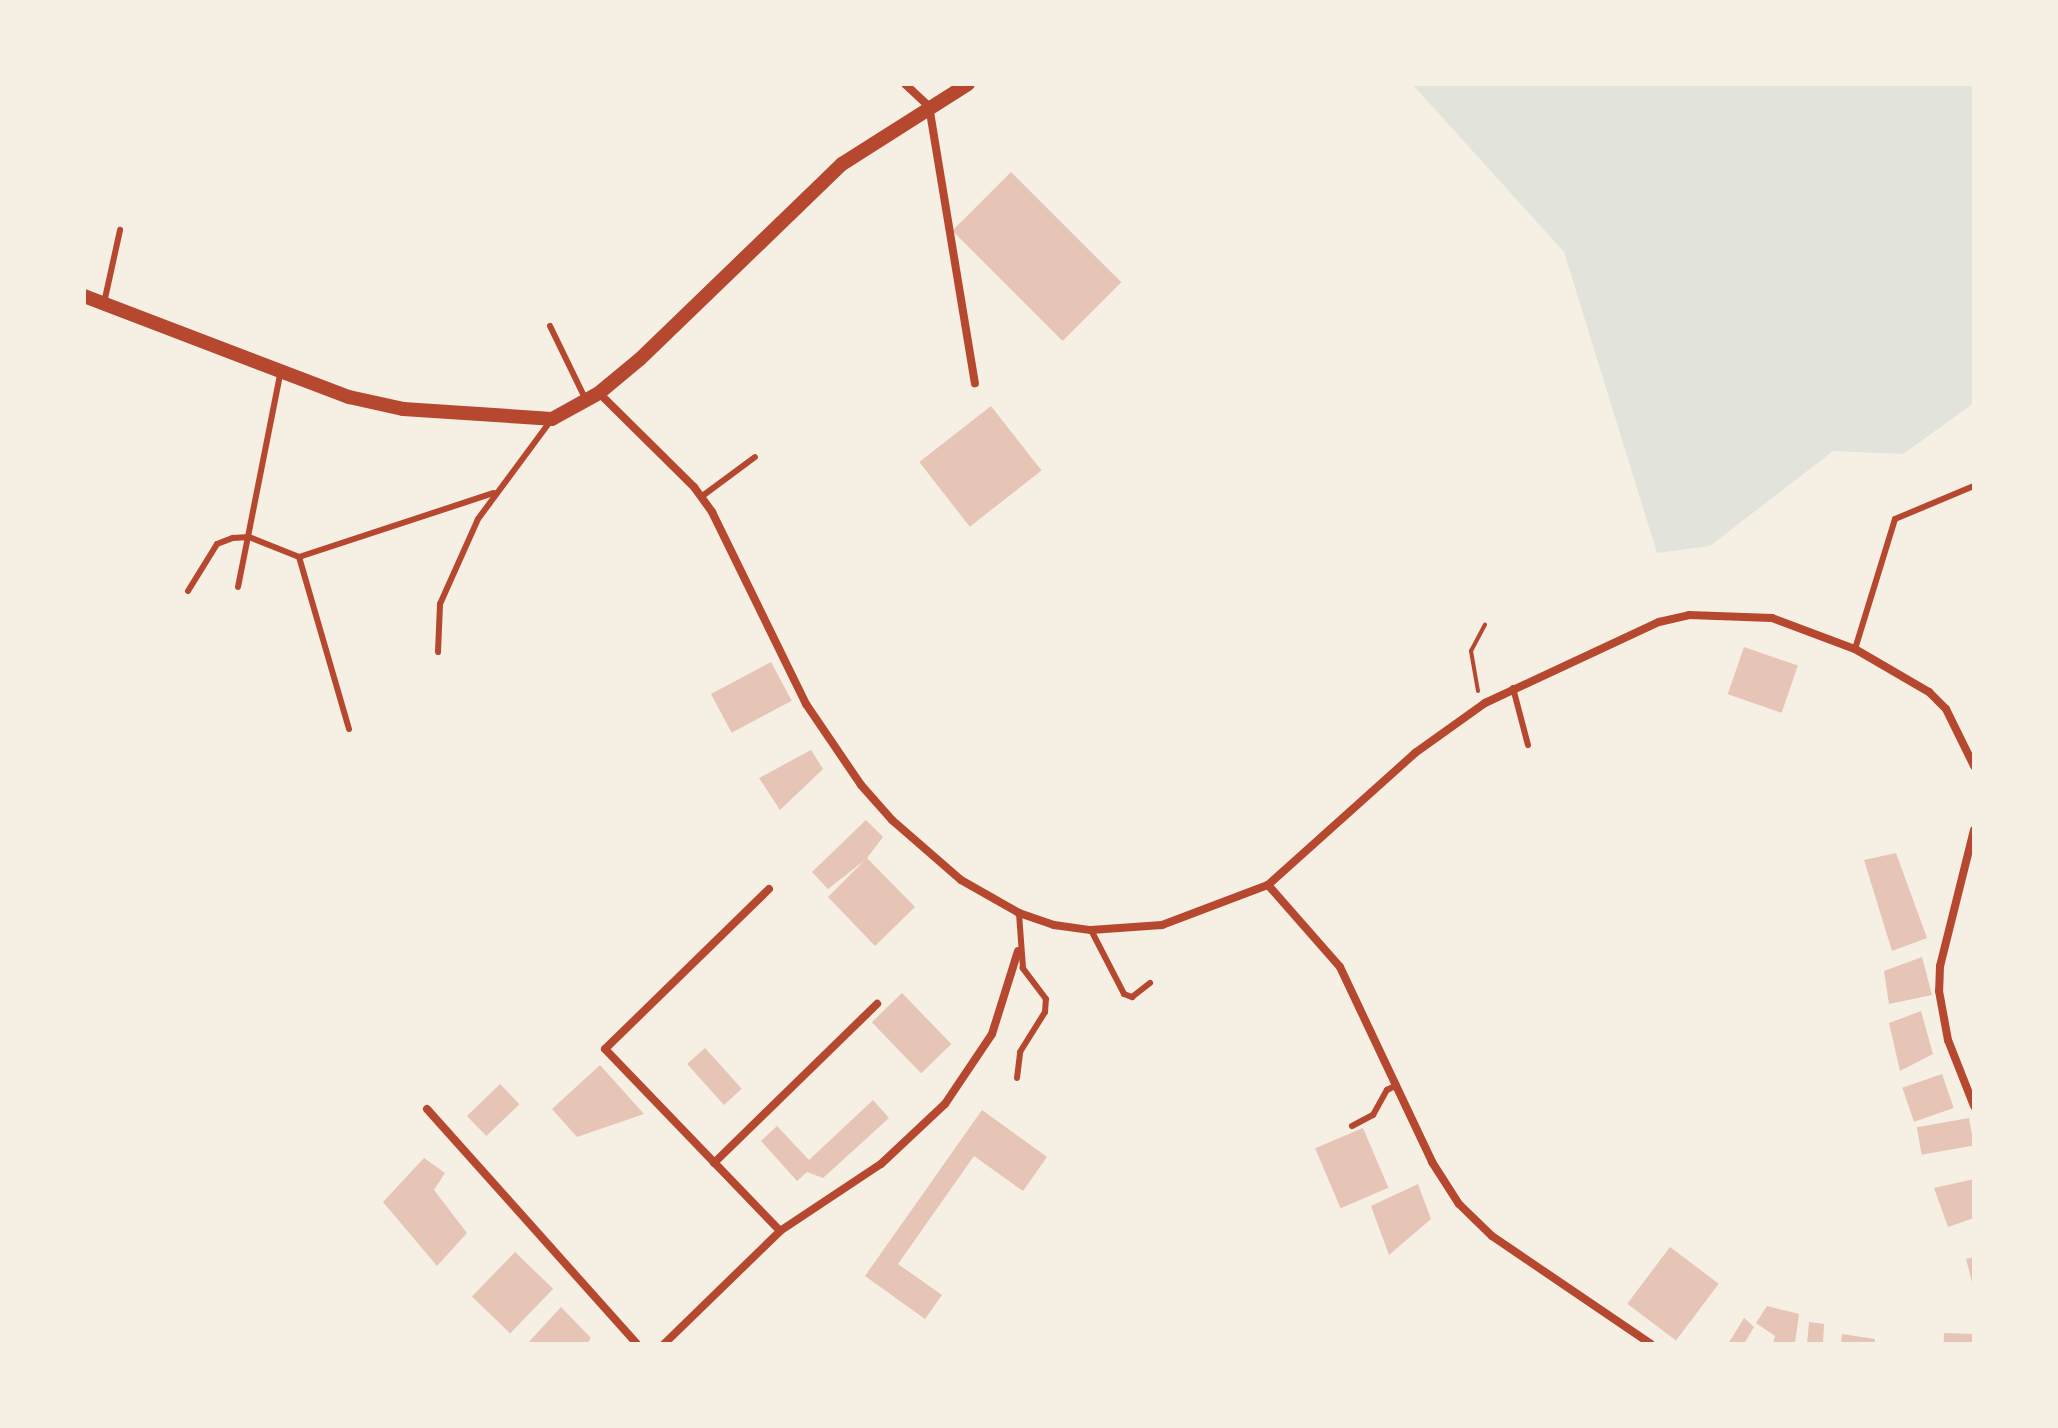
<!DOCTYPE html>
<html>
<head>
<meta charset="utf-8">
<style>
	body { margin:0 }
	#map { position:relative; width:2058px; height:1428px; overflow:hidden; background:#f6efe4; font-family:"Roboto Condensed",sans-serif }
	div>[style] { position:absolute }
	.green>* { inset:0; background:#e2e4dc }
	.building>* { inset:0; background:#e6c5b7; transform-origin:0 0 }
	.path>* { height:4px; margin:-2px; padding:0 2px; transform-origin:2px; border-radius:2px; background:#b5482f }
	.service>* { height:6px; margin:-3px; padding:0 3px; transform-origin:3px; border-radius:3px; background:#b5482f }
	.minor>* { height:8px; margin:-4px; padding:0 4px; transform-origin:4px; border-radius:4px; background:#b5482f }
	.tertiary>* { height:14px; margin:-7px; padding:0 7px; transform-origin:7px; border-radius:7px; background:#b5482f }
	span { translate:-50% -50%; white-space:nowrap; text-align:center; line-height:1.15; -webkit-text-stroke:6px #f6efe4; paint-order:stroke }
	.frame { position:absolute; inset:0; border:86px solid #f6efe4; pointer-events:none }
</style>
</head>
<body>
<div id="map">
	<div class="green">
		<i style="clip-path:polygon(1412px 84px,1974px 84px,1974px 403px,1903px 454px,1833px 451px,1710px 546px,1657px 553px,1564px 252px)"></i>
	</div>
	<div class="building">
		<i style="left:1011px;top:172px;width:156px;height:83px;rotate:45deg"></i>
		<i style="left:991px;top:406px;width:82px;height:91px;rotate:52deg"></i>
		<i style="left:1744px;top:647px;width:57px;height:50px;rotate:19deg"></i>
		<i style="left:771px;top:662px;width:44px;height:68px;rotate:62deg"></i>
		<i style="clip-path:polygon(811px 750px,823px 769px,780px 810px,759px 778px)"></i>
		<i style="clip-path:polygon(866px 820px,883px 837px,867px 858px,915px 907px,875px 946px,828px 897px,865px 860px,828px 889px,812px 872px)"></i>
		<i style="clip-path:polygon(1896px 853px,1927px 938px,1892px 951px,1864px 860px)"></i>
		<i style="clip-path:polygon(1922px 957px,1932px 995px,1889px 1004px,1884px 971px)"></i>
		<i style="left:902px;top:993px;width:71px;height:42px;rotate:46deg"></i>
		<i style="clip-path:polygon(1921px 1011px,1933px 1054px,1900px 1071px,1889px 1023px)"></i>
		<i style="left:705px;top:1048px;width:55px;height:24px;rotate:48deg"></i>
		<i style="clip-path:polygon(600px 1065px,644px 1114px,577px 1137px,552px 1109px)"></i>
		<i style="left:1942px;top:1074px;width:36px;height:42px;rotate:71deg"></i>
		<i style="left:500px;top:1084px;width:28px;height:46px;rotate:46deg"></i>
		<i style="clip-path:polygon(873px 1100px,889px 1118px,823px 1178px,807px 1172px,797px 1181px,761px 1141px,777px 1126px,809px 1160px)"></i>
		<i style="clip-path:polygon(982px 1110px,1047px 1157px,1023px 1191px,974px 1156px,898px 1264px,942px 1295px,925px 1319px,865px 1276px)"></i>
		<i style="left:1969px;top:1118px;width:28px;height:53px;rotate:80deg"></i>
		<i style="left:1363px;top:1128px;width:65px;height:52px;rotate:67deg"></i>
		<i style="clip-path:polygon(424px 1158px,445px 1173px,434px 1190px,467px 1233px,437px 1266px,383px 1202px)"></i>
		<i style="clip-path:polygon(1974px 1179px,1974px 1218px,1948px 1227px,1934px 1188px)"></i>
		<i style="clip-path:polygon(1418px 1184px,1431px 1219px,1389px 1255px,1371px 1206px)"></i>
		<i style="left:1670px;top:1247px;width:61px;height:71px;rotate:37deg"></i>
		<i style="left:515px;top:1252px;width:53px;height:62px;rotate:44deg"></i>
		<i style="clip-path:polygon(1974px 1257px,1974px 1286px,1973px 1286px,1966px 1259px)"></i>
		<i style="clip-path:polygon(1767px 1306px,1799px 1314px,1795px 1344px,1773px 1344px,1775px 1336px,1756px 1323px)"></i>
		<i style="clip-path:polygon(561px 1307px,591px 1338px,587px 1344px,527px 1344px)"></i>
		<i style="clip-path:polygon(1744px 1318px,1754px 1327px,1744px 1344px,1728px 1344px)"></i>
		<i style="clip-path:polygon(1809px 1322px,1824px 1324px,1823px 1344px,1807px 1344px)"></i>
		<i style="left:1944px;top:1333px;width:30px;height:11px;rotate:2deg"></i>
		<i style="clip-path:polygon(1842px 1334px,1875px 1339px,1875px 1344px,1841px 1344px)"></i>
	</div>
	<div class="path">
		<i style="left:1478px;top:691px;width:41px;rotate:-99.9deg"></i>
		<i style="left:1471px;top:651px;width:30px;rotate:-62deg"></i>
	</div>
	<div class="service">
		<i style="left:104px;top:303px;width:75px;rotate:-77.6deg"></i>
		<i style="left:550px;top:326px;width:82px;rotate:64.1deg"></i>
		<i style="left:701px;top:497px;width:67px;rotate:-36.5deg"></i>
		<i style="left:238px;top:587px;width:217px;rotate:-78.8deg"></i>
		<i style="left:188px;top:591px;width:55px;rotate:-58.3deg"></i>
		<i style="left:217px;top:544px;width:17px;rotate:-21deg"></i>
		<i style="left:233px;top:538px;width:16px;rotate:-4deg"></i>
		<i style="left:249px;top:537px;width:54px;rotate:21.8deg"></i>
		<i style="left:1855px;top:649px;width:136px;rotate:-72.9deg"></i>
		<i style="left:1895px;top:519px;width:86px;rotate:-22.7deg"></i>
		<i style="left:438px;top:652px;width:48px;rotate:-87.6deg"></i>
		<i style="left:440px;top:604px;width:93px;rotate:-65.9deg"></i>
		<i style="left:478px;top:519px;width:124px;rotate:-53.5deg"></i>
		<i style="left:1513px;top:688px;width:59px;rotate:75.3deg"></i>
		<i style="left:349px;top:729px;width:179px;rotate:-106.2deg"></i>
		<i style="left:299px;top:557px;width:205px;rotate:-18.2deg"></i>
		<i style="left:1091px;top:930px;width:72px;rotate:62.7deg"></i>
		<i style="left:1124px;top:994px;width:9px;rotate:21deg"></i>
		<i style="left:1132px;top:997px;width:23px;rotate:-38deg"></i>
		<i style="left:1017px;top:1078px;width:26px;rotate:-83deg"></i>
		<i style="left:1020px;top:1052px;width:47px;rotate:-58deg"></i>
		<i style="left:1045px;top:1012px;width:13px;rotate:-86deg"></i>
		<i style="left:1046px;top:999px;width:39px;rotate:-127deg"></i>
		<i style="left:1023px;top:968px;width:55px;rotate:-94.2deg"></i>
		<i style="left:1352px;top:1126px;width:24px;rotate:-28deg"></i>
		<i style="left:1373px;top:1115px;width:29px;rotate:-61deg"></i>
		<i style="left:1387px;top:1090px;width:11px;rotate:-27deg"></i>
	</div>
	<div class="minor">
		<i style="left:905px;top:84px;width:33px;rotate:43deg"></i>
		<i style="left:929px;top:106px;width:281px;rotate:80.6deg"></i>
		<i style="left:599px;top:393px;width:134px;rotate:44.7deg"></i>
		<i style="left:694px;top:487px;width:31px;rotate:54deg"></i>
		<i style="left:712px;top:512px;width:214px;rotate:63.9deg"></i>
		<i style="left:806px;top:704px;width:98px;rotate:55.8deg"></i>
		<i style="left:861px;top:785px;width:47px;rotate:48.5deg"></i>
		<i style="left:892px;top:820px;width:91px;rotate:41deg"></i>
		<i style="left:961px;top:880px;width:67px;rotate:29.6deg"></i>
		<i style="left:1019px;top:913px;width:37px;rotate:19deg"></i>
		<i style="left:1054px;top:925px;width:37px;rotate:8deg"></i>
		<i style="left:1091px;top:930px;width:71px;rotate:-4deg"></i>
		<i style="left:1162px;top:925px;width:113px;rotate:-20.7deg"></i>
		<i style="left:1268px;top:885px;width:198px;rotate:-41.9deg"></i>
		<i style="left:1415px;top:753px;width:86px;rotate:-35.5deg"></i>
		<i style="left:1485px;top:703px;width:192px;rotate:-25deg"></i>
		<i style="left:1659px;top:622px;width:31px;rotate:-13deg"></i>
		<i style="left:1689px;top:615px;width:83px;rotate:2.1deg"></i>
		<i style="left:1772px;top:618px;width:89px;rotate:20.5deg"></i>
		<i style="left:1855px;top:649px;width:86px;rotate:30.2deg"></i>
		<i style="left:1929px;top:692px;width:24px;rotate:45deg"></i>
		<i style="left:1946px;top:709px;width:64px;rotate:63.8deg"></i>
		<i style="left:1974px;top:830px;width:140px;rotate:104deg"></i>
		<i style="left:1940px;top:966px;width:25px;rotate:92deg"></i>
		<i style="left:1939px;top:991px;width:50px;rotate:79.6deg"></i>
		<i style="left:1948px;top:1040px;width:71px;rotate:68.5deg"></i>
		<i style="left:1268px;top:885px;width:109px;rotate:48.7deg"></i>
		<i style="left:1340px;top:967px;width:216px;rotate:64.7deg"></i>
		<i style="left:1432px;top:1162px;width:50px;rotate:57.3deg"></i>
		<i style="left:1459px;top:1204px;width:46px;rotate:44.1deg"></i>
		<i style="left:1492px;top:1236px;width:192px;rotate:34.2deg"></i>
		<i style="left:769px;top:889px;width:229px;rotate:135.7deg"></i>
		<i style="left:605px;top:1049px;width:252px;rotate:46.1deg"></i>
		<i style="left:427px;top:1109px;width:315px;rotate:48.2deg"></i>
		<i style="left:714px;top:1163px;width:228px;rotate:-44.3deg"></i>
		<i style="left:664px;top:1344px;width:162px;rotate:-44.2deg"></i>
		<i style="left:780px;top:1231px;width:121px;rotate:-33.6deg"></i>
		<i style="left:881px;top:1164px;width:88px;rotate:-43.2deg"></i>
		<i style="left:945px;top:1104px;width:84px;rotate:-56.1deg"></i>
		<i style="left:992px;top:1034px;width:87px;rotate:-72.6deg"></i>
	</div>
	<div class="tertiary">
		<i style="left:84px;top:296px;width:284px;rotate:20.9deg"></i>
		<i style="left:349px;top:397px;width:55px;rotate:12.5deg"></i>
		<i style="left:403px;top:409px;width:149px;rotate:3.8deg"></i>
		<i style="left:552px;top:419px;width:54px;rotate:-29deg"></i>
		<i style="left:599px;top:393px;width:53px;rotate:-39.7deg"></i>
		<i style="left:640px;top:359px;width:281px;rotate:-44deg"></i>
		<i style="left:842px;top:164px;width:149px;rotate:-32.4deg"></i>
	</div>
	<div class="frame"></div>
</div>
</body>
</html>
